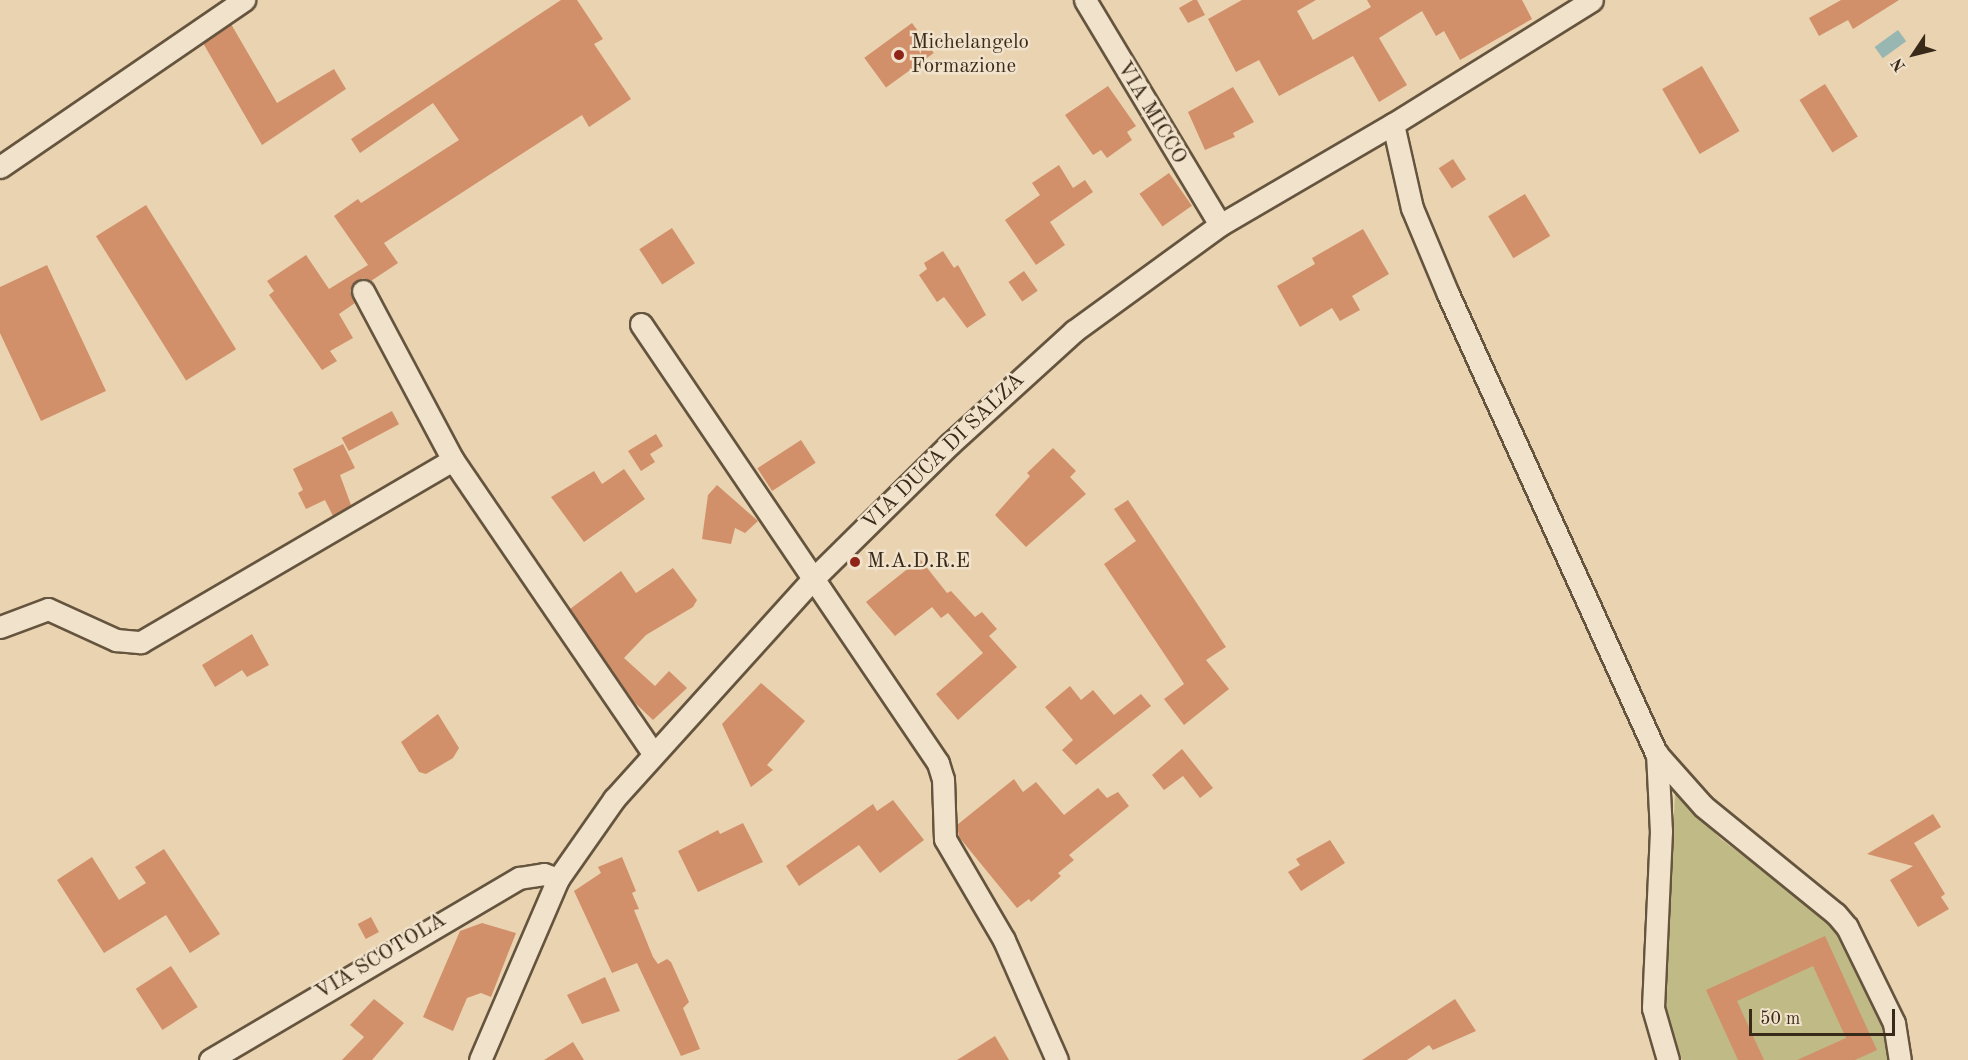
<!DOCTYPE html>
<html>
<head>
<meta charset="utf-8">
<style>
	body { margin:0 }
	#map { position:relative; width:1968px; height:1060px; overflow:hidden; background:#e9d3b1; font-family:"Old Standard TT",serif }
	div>[style] { position:absolute }
	.green>* { inset:0; background:#bfba86 }
	.water>* { inset:0; background:#98b7b2; transform-origin:0 0 }
	.building>* { inset:0; background:#d2906a; transform-origin:0 0 }
	.roads { filter:drop-shadow(2px 0 #65543e) drop-shadow(-2px 0 #65543e) drop-shadow(0 2px #65543e) drop-shadow(0 -2px #65543e) }
	.minor>* { height:21px; margin:-10.5px; padding:0 10.5px; transform-origin:10.5px; border-radius:10.5px; background:#f1e2cc }
	.dots>* { width:16px; height:16px; translate:-50% -50%; box-sizing:border-box; border:3px solid #f1e2cc; border-radius:50% }
	span { translate:-50% -50%; white-space:nowrap; text-align:center; line-height:1.15; -webkit-text-stroke:5px #f1e2cc; paint-order:stroke }
	.poi-label { font-size:21px; color:#392918 }
	.left { translate:0 -50%; text-align:left }
	.street-label { font-size:21px; color:#392918 }
	.north { position:absolute; left:1884px; top:24px; width:60px; height:60px; -webkit-text-stroke:4px #f1e2cc; paint-order:stroke; rotate:235deg; font-size:16px; font-weight:700; line-height:24px; text-align:center; color:#392918 }
	.north::after { content:''; display:block; margin:auto; width:21px; height:27px; background:#392918; clip-path:polygon(50% 0,100% 100%,50% 72%,0 100%) }
	.scale { position:absolute; left:1749px; top:1009px; width:146px; height:27px; box-sizing:border-box; border:3px solid #392918; border-top:0; padding-left:8px; font-size:18px; line-height:21px; white-space:nowrap; color:#392918; -webkit-text-stroke:4px #f1e2cc; paint-order:stroke }
</style>
</head>
<body>
<div id="map">
	<div class="green">
		<i style="clip-path:polygon(1675px 794px,1721px 839px,1827px 920px,1843px 938px,1886px 1028px,1890px 1060px,1682px 1060px,1668px 1026px,1665px 997px)"></i>
	</div>
	<div class="water">
		<i style="left:1898px;top:30px;width:14px;height:29px;rotate:54deg"></i>
	</div>
	<div class="building">
		<i style="clip-path:polygon(561px 0,577px 0,603px 39px,594px 44px,631px 99px,589px 127px,582px 115px,384px 243px,398px 263px,371px 281px,363px 278px,353px 284px,350px 291px,355px 303px,339px 314px,353px 338px,330px 351px,337px 361px,322px 370px,269px 295px,274px 291px,267px 281px,306px 255px,329px 289px,368px 265px,334px 216px,358px 199px,361px 203px,459px 140px,433px 103px,360px 153px,351px 139px)"></i>
		<i style="clip-path:polygon(1193px 0,1197px 0,1205px 15px,1188px 23px,1179px 8px)"></i>
		<i style="clip-path:polygon(1242px 0,1316px 0,1297px 11px,1313px 40px,1371px 7px,1367px 0,1522px 0,1532px 19px,1460px 60px,1444px 31px,1436px 36px,1422px 11px,1379px 38px,1407px 85px,1379px 102px,1353px 56px,1279px 96px,1259px 60px,1236px 72px,1208px 19px)"></i>
		<i style="clip-path:polygon(1841px 0,1899px 0,1853px 29px,1848px 20px,1819px 36px,1809px 18px)"></i>
		<i style="left:912px;top:23px;width:37px;height:59px;rotate:54deg"></i>
		<i style="clip-path:polygon(231px 24px,277px 103px,334px 69px,346px 89px,262px 145px,203px 43px)"></i>
		<i style="left:1702px;top:66px;width:75px;height:46px;rotate:60deg"></i>
		<i style="left:1825px;top:84px;width:62px;height:30px;rotate:58deg"></i>
		<i style="clip-path:polygon(1108px 86px,1136px 126px,1127px 132px,1132px 140px,1107px 158px,1101px 150px,1093px 155px,1065px 115px)"></i>
		<i style="clip-path:polygon(1233px 87px,1254px 122px,1233px 133px,1235px 137px,1205px 150px,1188px 112px)"></i>
		<i style="left:1453px;top:159px;width:24px;height:17px;rotate:57deg"></i>
		<i style="clip-path:polygon(1059px 165px,1073px 188px,1085px 180px,1093px 192px,1050px 222px,1065px 245px,1036px 265px,1005px 220px,1040px 195px,1032px 183px)"></i>
		<i style="left:1169px;top:173px;width:40px;height:36px;rotate:55deg"></i>
		<i style="left:1525px;top:194px;width:49px;height:43px;rotate:59deg"></i>
		<i style="left:146px;top:205px;width:170px;height:59px;rotate:58deg"></i>
		<i style="left:672px;top:228px;width:42px;height:39px;rotate:57deg"></i>
		<i style="clip-path:polygon(1363px 229px,1389px 274px,1352px 296px,1360px 310px,1340px 321px,1332px 308px,1300px 327px,1277px 286px,1315px 264px,1312px 258px)"></i>
		<i style="clip-path:polygon(943px 251px,954px 268px,958px 265px,986px 315px,967px 328px,944px 297px,937px 302px,919px 275px,927px 269px,924px 263px)"></i>
		<i style="clip-path:polygon(47px 265px,106px 391px,41px 421px,0 333px,0 287px)"></i>
		<i style="left:1024px;top:271px;width:24px;height:19px;rotate:55deg"></i>
		<i style="left:392px;top:411px;width:15px;height:57px;rotate:62deg"></i>
		<i style="clip-path:polygon(656px 434px,663px 446px,650px 454px,655px 462px,641px 471px,628px 451px)"></i>
		<i style="left:801px;top:440px;width:27px;height:52px;rotate:57deg"></i>
		<i style="clip-path:polygon(343px 444px,355px 468px,340px 475px,351px 505px,333px 516px,325px 500px,306px 509px,298px 493px,303px 490px,293px 469px)"></i>
		<i style="clip-path:polygon(1053px 448px,1076px 471px,1070px 477px,1086px 494px,1026px 547px,995px 515px,1030px 476px,1027px 473px)"></i>
		<i style="clip-path:polygon(624px 469px,645px 499px,584px 542px,551px 497px,594px 471px,602px 484px)"></i>
		<i style="clip-path:polygon(717px 485px,758px 521px,745px 533px,735px 528px,731px 544px,702px 539px,708px 495px)"></i>
		<i style="clip-path:polygon(1128px 500px,1226px 647px,1206px 660px,1229px 689px,1184px 725px,1164px 699px,1184px 684px,1181px 679px,1104px 564px,1136px 541px,1114px 509px)"></i>
		<i style="clip-path:polygon(920px 559px,947px 593px,951px 591px,975px 617px,982px 612px,997px 629px,989px 636px,1017px 667px,958px 720px,936px 694px,983px 653px,948px 613px,941px 618px,932px 607px,895px 636px,866px 602px)"></i>
		<i style="clip-path:polygon(673px 568px,697px 600px,693px 607px,646px 635px,624px 658px,655px 686px,669px 671px,687px 688px,653px 720px,634px 702px,570px 609px,621px 571px,636px 593px)"></i>
		<i style="clip-path:polygon(252px 634px,269px 665px,247px 677px,242px 670px,215px 687px,202px 665px)"></i>
		<i style="clip-path:polygon(761px 683px,805px 721px,767px 765px,773px 770px,751px 787px,722px 724px)"></i>
		<i style="clip-path:polygon(1070px 686px,1081px 700px,1093px 690px,1114px 715px,1141px 694px,1151px 706px,1076px 765px,1062px 750px,1073px 740px,1045px 707px)"></i>
		<i style="clip-path:polygon(438px 714px,459px 748px,453px 758px,426px 774px,419px 772px,401px 742px)"></i>
		<i style="clip-path:polygon(1182px 749px,1213px 788px,1200px 798px,1183px 776px,1164px 790px,1152px 775px)"></i>
		<i style="clip-path:polygon(1014px 779px,1023px 792px,1036px 782px,1064px 815px,1098px 788px,1107px 798px,1118px 792px,1129px 806px,1069px 855px,1074px 860px,1058px 873px,1061px 876px,1031px 902px,1029px 899px,1017px 908px,959px 837px,957px 825px)"></i>
		<i style="clip-path:polygon(893px 800px,924px 840px,880px 873px,859px 845px,799px 886px,786px 866px,873px 804px,877px 811px)"></i>
		<i style="clip-path:polygon(1933px 814px,1941px 827px,1914px 843px,1945px 894px,1941px 897px,1949px 909px,1918px 927px,1890px 880px,1913px 866px,1867px 854px)"></i>
		<i style="clip-path:polygon(743px 823px,763px 862px,698px 892px,678px 851px,718px 830px,720px 834px)"></i>
		<i style="clip-path:polygon(1330px 840px,1345px 863px,1301px 891px,1288px 872px,1300px 865px,1296px 859px)"></i>
		<i style="clip-path:polygon(164px 849px,220px 934px,190px 953px,166px 915px,104px 953px,57px 880px,92px 857px,119px 900px,146px 883px,135px 867px)"></i>
		<i style="clip-path:polygon(622px 857px,636px 891px,632px 893px,639px 909px,634px 910px,653px 957px,658px 964px,667px 959px,671px 962px,689px 1002px,683px 1008px,700px 1049px,681px 1056px,637px 963px,612px 973px,574px 891px,601px 873px,598px 867px)"></i>
		<i style="left:371px;top:917px;width:17px;height:15px;rotate:62deg"></i>
		<i style="clip-path:polygon(482px 923px,516px 933px,491px 997px,481px 993px,467px 998px,453px 1031px,423px 1017px,460px 931px)"></i>
		<i style="clip-path:polygon(1825px 936px,1877px 1050px,1855px 1060px,1797px 1060px,1846px 1038px,1813px 966px,1737px 1001px,1764px 1060px,1738px 1060px,1706px 990px)"></i>
		<i style="left:171px;top:966px;width:49px;height:42px;rotate:57deg"></i>
		<i style="clip-path:polygon(605px 977px,620px 1011px,582px 1024px,567px 995px)"></i>
		<i style="clip-path:polygon(374px 999px,404px 1023px,372px 1060px,342px 1060px,364px 1037px,350px 1025px)"></i>
		<i style="clip-path:polygon(1455px 999px,1476px 1031px,1433px 1050px,1429px 1045px,1407px 1060px,1362px 1060px)"></i>
		<i style="clip-path:polygon(995px 1036px,1009px 1060px,957px 1060px)"></i>
		<i style="clip-path:polygon(573px 1042px,584px 1060px,544px 1060px)"></i>
	</div>
	<div class="roads">
		<div class="minor">
			<i style="left:1085px;top:0;width:262px;rotate:59deg"></i>
			<i style="left:1393px;top:124px;width:86px;rotate:77.3deg"></i>
			<i style="left:1412px;top:208px;width:93px;rotate:67.3deg"></i>
			<i style="left:1448px;top:294px;width:504px;rotate:65.62deg"></i>
			<i style="left:1656px;top:753px;width:71px;rotate:48.4deg"></i>
			<i style="left:1703px;top:806px;width:171px;rotate:39.1deg"></i>
			<i style="left:1836px;top:914px;width:17px;rotate:50deg"></i>
			<i style="left:1847px;top:927px;width:107px;rotate:63.9deg"></i>
			<i style="left:1894px;top:1023px;width:37px;rotate:81deg"></i>
			<i style="left:0;top:167px;width:296px;rotate:-34.4deg"></i>
			<i style="left:363px;top:291px;width:191px;rotate:62deg"></i>
			<i style="left:453px;top:460px;width:355px;rotate:55.7deg"></i>
			<i style="left:641px;top:324px;width:530px;rotate:55.92deg"></i>
			<i style="left:938px;top:763px;width:17px;rotate:73deg"></i>
			<i style="left:943px;top:779px;width:60px;rotate:88.1deg"></i>
			<i style="left:945px;top:839px;width:117px;rotate:59.7deg"></i>
			<i style="left:1004px;top:940px;width:131px;rotate:66.2deg"></i>
			<i style="left:0;top:627px;width:51px;rotate:-20.6deg"></i>
			<i style="left:48px;top:609px;width:75px;rotate:24.5deg"></i>
			<i style="left:116px;top:640px;width:25px;rotate:5deg"></i>
			<i style="left:141px;top:642px;width:361px;rotate:-30.3deg"></i>
			<i style="left:1657px;top:753px;width:78px;rotate:87.1deg"></i>
			<i style="left:1661px;top:831px;width:177px;rotate:92.6deg"></i>
			<i style="left:1653px;top:1008px;width:54px;rotate:73.9deg"></i>
			<i style="left:210px;top:1060px;width:359px;rotate:-30.5deg"></i>
			<i style="left:519px;top:878px;width:25px;rotate:-9deg"></i>
			<i style="left:544px;top:874px;width:15px;rotate:20deg"></i>
			<i style="left:480px;top:1060px;width:197px;rotate:-66.7deg"></i>
			<i style="left:558px;top:879px;width:98px;rotate:-55deg"></i>
			<i style="left:614px;top:799px;width:298px;rotate:-47.9deg"></i>
			<i style="left:814px;top:578px;width:191px;rotate:-44.6deg"></i>
			<i style="left:950px;top:444px;width:168px;rotate:-42.3deg"></i>
			<i style="left:1074px;top:331px;width:180px;rotate:-36deg"></i>
			<i style="left:1220px;top:225px;width:200px;rotate:-30.3deg"></i>
			<i style="left:1393px;top:124px;width:234px;rotate:-31.9deg"></i>
		</div>
	</div>
	<div class="dots">
		<i style="left:899px;top:55px;background:#8f2418"></i>
		<i style="left:855px;top:562px;background:#8f2418"></i>
	</div>
	<div class="poi-label">
		<span class="left" style="left:911px;top:55px">Michelangelo<br>Formazione</span>
		<span class="left" style="left:867px;top:562px">M.A.D.R.E</span>
	</div>
	<div class="street-label">
		<span style="left:1151px;top:113px;rotate:59deg">VIA MICCO</span>
		<span style="left:944px;top:452px;rotate:-44deg">VIA DUCA DI SALZA</span>
		<span style="left:381px;top:957px;rotate:-31deg">VIA SCOTOLA</span>
	</div>
	<div class="north">N</div>
	<div class="scale">50 m</div>
</div>
</body>
</html>
